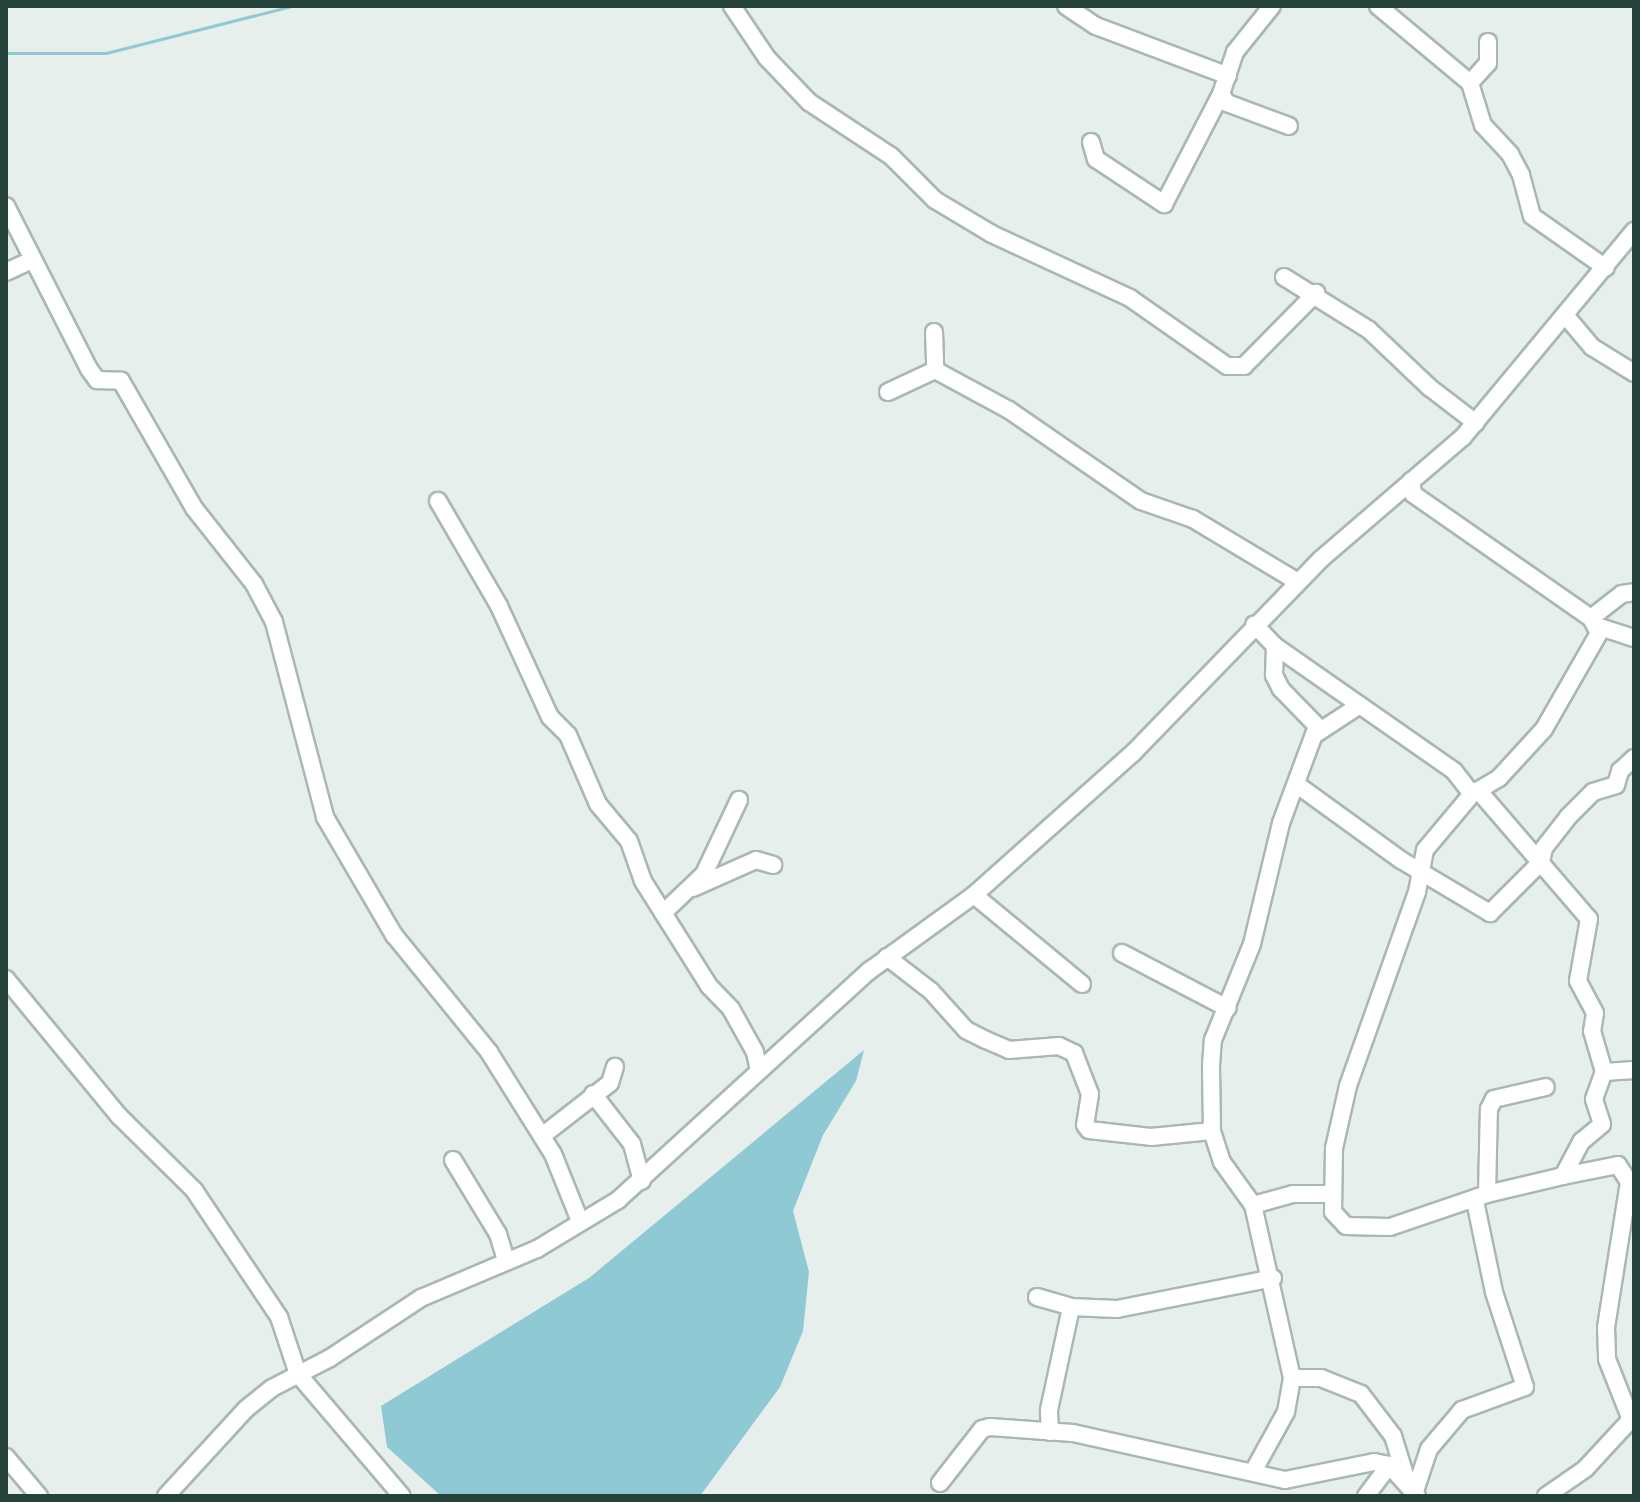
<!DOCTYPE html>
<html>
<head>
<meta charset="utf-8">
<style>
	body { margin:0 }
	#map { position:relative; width:1640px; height:1502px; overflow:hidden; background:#e6efeb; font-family:Lato,sans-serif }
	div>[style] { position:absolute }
	.water>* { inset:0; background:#8ec9d4 }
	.stream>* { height:3px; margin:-1.5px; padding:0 1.5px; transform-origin:1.5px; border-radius:1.5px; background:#8ec9d4 }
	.roads { filter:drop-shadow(2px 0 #a8b8b2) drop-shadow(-2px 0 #a8b8b2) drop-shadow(0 2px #a8b8b2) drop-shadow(0 -2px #a8b8b2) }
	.minor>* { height:16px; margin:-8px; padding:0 8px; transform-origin:8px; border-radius:8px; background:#fff }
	span { translate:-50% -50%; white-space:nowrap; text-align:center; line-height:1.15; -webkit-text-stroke:7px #f7fbf9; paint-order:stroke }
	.frame { position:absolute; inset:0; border:8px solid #24423a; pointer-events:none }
</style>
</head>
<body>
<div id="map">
	<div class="water">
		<i style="clip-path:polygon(864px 1050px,856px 1081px,823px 1135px,793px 1211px,809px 1272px,803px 1331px,780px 1387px,700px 1496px,441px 1496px,387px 1447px,381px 1406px,589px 1278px)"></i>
	</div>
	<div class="stream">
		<i style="left:6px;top:53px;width:100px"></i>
		<i style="left:106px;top:53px;width:192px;rotate:-14.2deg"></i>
	</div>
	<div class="roads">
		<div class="minor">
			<i style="left:732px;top:6px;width:63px;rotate:56.1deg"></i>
			<i style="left:767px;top:58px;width:61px;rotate:46.3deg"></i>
			<i style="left:809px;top:102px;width:98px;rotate:33.4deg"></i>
			<i style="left:891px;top:156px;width:62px;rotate:45deg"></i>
			<i style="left:935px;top:200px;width:66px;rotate:30.8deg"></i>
			<i style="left:992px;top:234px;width:152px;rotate:24.9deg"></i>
			<i style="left:1130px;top:298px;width:118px;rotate:35deg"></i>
			<i style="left:1227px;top:366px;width:17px"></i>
			<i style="left:1244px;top:366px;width:103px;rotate:-45.4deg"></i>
			<i style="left:1066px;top:6px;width:36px;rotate:34deg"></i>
			<i style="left:1096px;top:26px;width:141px;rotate:20.7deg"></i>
			<i style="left:1272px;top:6px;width:59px;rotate:128.8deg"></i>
			<i style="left:1235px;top:52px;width:44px;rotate:108.4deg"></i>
			<i style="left:1221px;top:94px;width:11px;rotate:56deg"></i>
			<i style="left:1227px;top:103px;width:66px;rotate:20.4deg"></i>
			<i style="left:1378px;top:6px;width:120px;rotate:39.9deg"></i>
			<i style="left:1470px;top:83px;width:44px;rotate:72.8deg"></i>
			<i style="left:1483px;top:125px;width:40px;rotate:47deg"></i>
			<i style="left:1510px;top:154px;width:24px;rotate:62deg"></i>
			<i style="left:1521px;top:175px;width:42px;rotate:75deg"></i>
			<i style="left:1532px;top:216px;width:90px;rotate:35.1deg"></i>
			<i style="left:1470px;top:83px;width:27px;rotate:-48deg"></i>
			<i style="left:1488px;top:63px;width:21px;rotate:-90deg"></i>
			<i style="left:1091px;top:142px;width:18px;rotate:74deg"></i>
			<i style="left:1096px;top:159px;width:82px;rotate:33.5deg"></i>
			<i style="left:1164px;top:204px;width:124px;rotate:-62.6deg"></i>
			<i style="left:6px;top:206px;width:183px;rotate:63deg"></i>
			<i style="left:89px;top:369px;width:14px;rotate:54deg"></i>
			<i style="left:97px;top:380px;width:24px;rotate:2deg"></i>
			<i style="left:121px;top:381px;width:146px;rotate:60.1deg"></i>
			<i style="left:194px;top:508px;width:97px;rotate:51.7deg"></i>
			<i style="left:254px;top:584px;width:43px;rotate:62.2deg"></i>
			<i style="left:274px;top:622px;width:202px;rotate:75.3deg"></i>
			<i style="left:325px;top:817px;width:137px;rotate:59.7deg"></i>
			<i style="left:394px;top:935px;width:151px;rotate:50.9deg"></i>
			<i style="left:489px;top:1052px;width:120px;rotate:57.9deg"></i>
			<i style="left:553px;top:1154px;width:72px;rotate:68.1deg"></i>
			<i style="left:6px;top:272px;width:26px;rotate:-25deg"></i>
			<i style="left:1284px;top:277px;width:100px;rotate:31.9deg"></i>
			<i style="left:1369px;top:330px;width:83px;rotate:43.5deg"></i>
			<i style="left:1429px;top:387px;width:59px;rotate:37.5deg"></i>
			<i style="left:1565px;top:315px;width:42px;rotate:49.8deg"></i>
			<i style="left:1592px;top:347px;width:49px;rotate:31.8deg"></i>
			<i style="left:934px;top:332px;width:38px;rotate:88deg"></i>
			<i style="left:888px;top:392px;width:52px;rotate:-25.1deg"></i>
			<i style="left:935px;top:370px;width:84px;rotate:28.4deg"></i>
			<i style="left:1009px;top:410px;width:160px;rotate:34.6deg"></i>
			<i style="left:1141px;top:501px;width:55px;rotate:19.1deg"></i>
			<i style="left:1193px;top:519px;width:122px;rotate:31deg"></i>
			<i style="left:1411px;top:481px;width:13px;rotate:81deg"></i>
			<i style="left:1413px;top:494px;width:217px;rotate:34.9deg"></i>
			<i style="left:1591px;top:618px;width:17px;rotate:62deg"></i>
			<i style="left:1599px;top:633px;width:111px;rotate:119.8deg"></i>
			<i style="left:1544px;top:729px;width:67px;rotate:132.6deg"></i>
			<i style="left:1499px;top:778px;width:31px;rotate:149deg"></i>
			<i style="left:1472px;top:794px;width:73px;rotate:130deg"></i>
			<i style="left:1425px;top:850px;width:43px;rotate:100.8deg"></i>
			<i style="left:1417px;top:892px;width:206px;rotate:109.6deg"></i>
			<i style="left:1348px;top:1086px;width:64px;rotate:102.7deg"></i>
			<i style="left:1334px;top:1148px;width:64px;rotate:90.9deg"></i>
			<i style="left:1333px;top:1212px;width:19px;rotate:47deg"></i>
			<i style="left:1346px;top:1226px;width:44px;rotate:1.3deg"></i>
			<i style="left:1390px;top:1227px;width:102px;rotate:-18.8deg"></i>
			<i style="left:1487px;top:1194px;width:78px;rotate:-13.3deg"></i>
			<i style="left:1563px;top:1176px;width:40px;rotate:-62deg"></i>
			<i style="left:1582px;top:1141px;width:26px;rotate:-40deg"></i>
			<i style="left:1602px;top:1124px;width:26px;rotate:-108deg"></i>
			<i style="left:1594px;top:1099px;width:29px;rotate:-70deg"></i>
			<i style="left:438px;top:501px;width:121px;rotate:59.8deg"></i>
			<i style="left:499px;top:606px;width:122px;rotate:65.3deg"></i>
			<i style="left:550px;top:717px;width:25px;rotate:45deg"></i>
			<i style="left:568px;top:735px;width:75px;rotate:66.5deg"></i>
			<i style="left:598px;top:804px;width:48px;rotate:50deg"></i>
			<i style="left:629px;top:841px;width:42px;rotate:70.7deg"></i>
			<i style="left:643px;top:881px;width:124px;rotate:57.8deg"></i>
			<i style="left:709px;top:986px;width:32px;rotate:46deg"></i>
			<i style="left:731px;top:1009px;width:49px;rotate:60.8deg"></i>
			<i style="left:755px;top:1052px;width:19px;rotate:78deg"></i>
			<i style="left:1591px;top:618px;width:39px;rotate:-38deg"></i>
			<i style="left:1622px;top:594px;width:12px;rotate:-9deg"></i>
			<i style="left:1597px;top:626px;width:39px;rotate:18deg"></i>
			<i style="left:1275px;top:646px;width:218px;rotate:34.9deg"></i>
			<i style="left:1454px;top:771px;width:29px;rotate:52deg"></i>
			<i style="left:1317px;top:733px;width:51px;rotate:-33.1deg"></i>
			<i style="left:1296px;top:784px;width:130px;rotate:35.9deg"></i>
			<i style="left:1401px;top:860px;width:104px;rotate:30.8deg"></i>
			<i style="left:1490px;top:913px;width:72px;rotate:-45deg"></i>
			<i style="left:1541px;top:862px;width:14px;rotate:-78deg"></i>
			<i style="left:1544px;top:848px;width:39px;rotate:-52deg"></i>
			<i style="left:1568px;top:817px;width:35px;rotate:-45deg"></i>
			<i style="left:1593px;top:792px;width:24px;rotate:-17deg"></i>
			<i style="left:1616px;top:785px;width:15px;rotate:-74deg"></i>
			<i style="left:1620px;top:771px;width:19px;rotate:-43deg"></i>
			<i style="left:1478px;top:790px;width:170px;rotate:49.3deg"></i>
			<i style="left:1589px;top:919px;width:63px;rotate:100.1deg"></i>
			<i style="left:1578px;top:981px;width:36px;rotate:62deg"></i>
			<i style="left:1595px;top:1013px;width:18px;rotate:99deg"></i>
			<i style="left:1592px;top:1031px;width:43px;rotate:73.7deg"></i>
			<i style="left:693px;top:888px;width:69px;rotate:-24deg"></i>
			<i style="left:756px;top:860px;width:18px;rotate:16deg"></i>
			<i style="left:974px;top:895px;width:140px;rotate:39.5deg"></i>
			<i style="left:663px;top:913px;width:57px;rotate:-43.6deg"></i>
			<i style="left:704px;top:874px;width:82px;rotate:-64.7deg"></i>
			<i style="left:1122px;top:953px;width:119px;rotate:27.6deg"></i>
			<i style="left:887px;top:957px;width:56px;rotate:37.7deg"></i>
			<i style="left:931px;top:991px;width:52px;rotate:48.1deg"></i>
			<i style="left:966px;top:1030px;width:22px;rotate:27deg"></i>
			<i style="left:986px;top:1040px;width:25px;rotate:23deg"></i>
			<i style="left:1009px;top:1050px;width:50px;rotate:-4.6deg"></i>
			<i style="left:1059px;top:1046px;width:17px;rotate:25deg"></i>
			<i style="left:1074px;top:1053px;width:44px;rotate:68.7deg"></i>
			<i style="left:1090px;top:1094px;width:31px;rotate:99deg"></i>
			<i style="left:1085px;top:1125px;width:6px;rotate:51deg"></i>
			<i style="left:1089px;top:1130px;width:62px;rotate:6.4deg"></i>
			<i style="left:1151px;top:1137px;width:61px;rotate:-5.6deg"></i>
			<i style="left:6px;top:979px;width:178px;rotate:50.5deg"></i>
			<i style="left:119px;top:1116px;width:105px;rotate:44.6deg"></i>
			<i style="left:194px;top:1190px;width:153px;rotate:56.2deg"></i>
			<i style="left:279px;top:1317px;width:60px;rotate:71.6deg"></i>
			<i style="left:298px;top:1374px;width:160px;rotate:49.6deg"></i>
			<i style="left:1604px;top:1072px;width:30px;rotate:-4deg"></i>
			<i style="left:593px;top:1094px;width:63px;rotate:52deg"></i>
			<i style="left:632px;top:1144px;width:38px;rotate:75deg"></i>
			<i style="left:542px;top:1136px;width:86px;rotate:-37.9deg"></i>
			<i style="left:610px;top:1083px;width:17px;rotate:-73deg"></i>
			<i style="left:453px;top:1160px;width:87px;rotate:58.7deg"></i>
			<i style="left:498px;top:1234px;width:28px;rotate:73deg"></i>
			<i style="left:1563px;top:1176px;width:56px;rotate:-11.3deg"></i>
			<i style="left:1618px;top:1165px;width:20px;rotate:57deg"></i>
			<i style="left:1629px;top:1182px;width:147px;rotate:99deg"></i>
			<i style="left:1606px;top:1327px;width:32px;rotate:88deg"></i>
			<i style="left:1607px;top:1359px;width:66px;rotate:68.5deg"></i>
			<i style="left:1487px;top:1194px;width:85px;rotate:-88.7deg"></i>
			<i style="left:1489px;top:1109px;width:11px;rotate:-63deg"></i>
			<i style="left:1494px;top:1099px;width:53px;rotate:-13deg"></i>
			<i style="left:1253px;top:1205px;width:41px;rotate:-15.4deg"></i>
			<i style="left:1293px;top:1194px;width:38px"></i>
			<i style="left:1037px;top:1297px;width:35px;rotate:16deg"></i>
			<i style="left:1071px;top:1307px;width:46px;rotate:2.5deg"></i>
			<i style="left:1117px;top:1309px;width:159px;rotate:-11.2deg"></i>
			<i style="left:1292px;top:1378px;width:29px"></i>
			<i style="left:1321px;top:1378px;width:43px;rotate:21.8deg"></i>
			<i style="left:1361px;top:1394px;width:53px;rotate:52.7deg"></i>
			<i style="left:1393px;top:1436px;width:44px;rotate:72.8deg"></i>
			<i style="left:1050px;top:1432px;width:22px;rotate:-93deg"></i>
			<i style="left:1049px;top:1410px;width:105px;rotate:-77.9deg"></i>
			<i style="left:6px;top:1457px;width:51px;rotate:49.8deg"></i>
			<i style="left:1254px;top:1470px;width:66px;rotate:-61.1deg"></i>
			<i style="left:1286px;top:1412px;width:35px;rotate:-80deg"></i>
			<i style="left:1292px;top:1378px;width:177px;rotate:-102.7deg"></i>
			<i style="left:1253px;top:1205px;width:53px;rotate:-125.8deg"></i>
			<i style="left:1222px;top:1162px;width:33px;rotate:-108deg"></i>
			<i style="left:1212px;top:1131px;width:65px;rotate:-90.9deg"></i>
			<i style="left:1211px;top:1066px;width:26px;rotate:-86deg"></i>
			<i style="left:1213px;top:1040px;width:104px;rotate:-67.9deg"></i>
			<i style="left:1252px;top:944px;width:124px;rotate:-76.5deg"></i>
			<i style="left:1281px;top:823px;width:103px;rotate:-69.6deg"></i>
			<i style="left:1317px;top:726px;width:52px;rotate:-134.2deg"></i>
			<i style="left:1281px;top:689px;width:16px;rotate:-117deg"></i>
			<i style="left:1274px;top:675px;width:29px;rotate:-88deg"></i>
			<i style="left:1275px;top:646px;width:30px;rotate:-134deg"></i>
			<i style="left:940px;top:1483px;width:68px;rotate:-52.1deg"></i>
			<i style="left:982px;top:1429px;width:8px;rotate:-14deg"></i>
			<i style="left:990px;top:1427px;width:83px;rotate:4.1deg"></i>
			<i style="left:1073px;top:1433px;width:217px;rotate:12.5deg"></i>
			<i style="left:1285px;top:1480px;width:91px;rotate:-11.4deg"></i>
			<i style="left:1374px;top:1462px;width:15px;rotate:11deg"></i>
			<i style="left:1389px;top:1465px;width:42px;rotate:47.9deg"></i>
			<i style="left:1415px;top:1491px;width:44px;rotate:-71.6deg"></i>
			<i style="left:1429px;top:1449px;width:51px;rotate:-49.8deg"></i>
			<i style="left:1462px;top:1410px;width:67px;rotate:-20.1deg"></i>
			<i style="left:1525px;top:1387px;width:100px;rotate:-108.1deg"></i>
			<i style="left:1494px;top:1292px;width:93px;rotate:-101.8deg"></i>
			<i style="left:166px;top:1496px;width:118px;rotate:-47.4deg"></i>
			<i style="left:246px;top:1409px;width:33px;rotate:-39deg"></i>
			<i style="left:272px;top:1388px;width:65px;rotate:-27.3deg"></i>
			<i style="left:330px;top:1358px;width:109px;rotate:-33.4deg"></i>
			<i style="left:421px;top:1298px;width:126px;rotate:-22.9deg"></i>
			<i style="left:537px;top:1249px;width:95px;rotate:-31.2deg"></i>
			<i style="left:618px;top:1200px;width:340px;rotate:-42.4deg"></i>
			<i style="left:869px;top:971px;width:130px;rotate:-35.9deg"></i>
			<i style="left:974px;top:895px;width:213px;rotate:-41.8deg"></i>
			<i style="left:1133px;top:753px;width:270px;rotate:-45.9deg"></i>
			<i style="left:1321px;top:559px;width:187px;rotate:-40.7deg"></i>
			<i style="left:1463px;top:437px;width:268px;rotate:-50.3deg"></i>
			<i style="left:1366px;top:1496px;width:39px;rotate:-53deg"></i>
			<i style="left:1546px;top:1496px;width:47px;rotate:-34.7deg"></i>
			<i style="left:1585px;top:1469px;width:72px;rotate:-47.2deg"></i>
		</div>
	</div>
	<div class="frame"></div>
</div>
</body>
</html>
